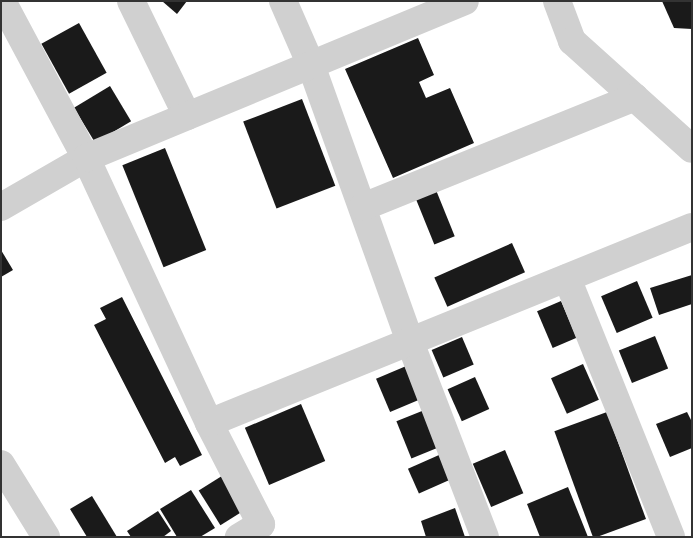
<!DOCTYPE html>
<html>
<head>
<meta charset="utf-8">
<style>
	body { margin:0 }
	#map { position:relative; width:693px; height:538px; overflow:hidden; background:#fff; font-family:"Exo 2",sans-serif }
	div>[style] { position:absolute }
	.building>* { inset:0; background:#1a1a1a; transform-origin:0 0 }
	.minor>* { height:28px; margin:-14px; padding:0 14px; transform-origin:14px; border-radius:14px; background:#d0d0d0 }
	span { translate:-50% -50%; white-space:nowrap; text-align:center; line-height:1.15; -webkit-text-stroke:5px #fff; paint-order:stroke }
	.frame { position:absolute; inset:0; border:2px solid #333; pointer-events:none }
</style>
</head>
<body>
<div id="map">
	<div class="building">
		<i style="clip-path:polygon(162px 1px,187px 1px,177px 14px)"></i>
		<i style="clip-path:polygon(662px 1px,692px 1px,692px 29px,674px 28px)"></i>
		<i style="left:79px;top:23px;width:57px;height:43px;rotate:61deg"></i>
		<i style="clip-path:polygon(418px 38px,434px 75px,419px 82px,426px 98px,450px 88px,474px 143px,393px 178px,345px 69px)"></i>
		<i style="left:110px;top:86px;width:41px;height:42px;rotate:59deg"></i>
		<i style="left:302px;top:99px;width:93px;height:63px;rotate:69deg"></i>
		<i style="left:165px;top:148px;width:110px;height:46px;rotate:68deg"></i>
		<i style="left:436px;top:190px;width:50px;height:22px;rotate:68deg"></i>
		<i style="left:512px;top:243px;width:32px;height:85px;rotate:66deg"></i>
		<i style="clip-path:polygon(1px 250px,13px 270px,1px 277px)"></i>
		<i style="clip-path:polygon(692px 275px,692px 304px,659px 315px,650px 288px)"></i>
		<i style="left:637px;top:281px;width:40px;height:39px;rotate:67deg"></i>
		<i style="clip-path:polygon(122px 297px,202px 455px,180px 466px,175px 457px,165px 463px,94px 325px,106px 319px,100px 308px)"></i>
		<i style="left:561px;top:301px;width:40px;height:26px;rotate:67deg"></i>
		<i style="left:655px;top:336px;width:35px;height:39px;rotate:68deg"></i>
		<i style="left:462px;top:337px;width:30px;height:33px;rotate:67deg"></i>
		<i style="left:411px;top:364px;width:36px;height:38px;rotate:67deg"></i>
		<i style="left:583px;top:364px;width:39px;height:35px;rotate:66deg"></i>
		<i style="left:475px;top:377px;width:35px;height:30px;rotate:66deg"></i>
		<i style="left:301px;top:404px;width:62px;height:61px;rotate:67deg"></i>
		<i style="left:427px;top:409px;width:40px;height:33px;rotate:68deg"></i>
		<i style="left:607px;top:412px;width:114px;height:56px;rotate:70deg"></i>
		<i style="clip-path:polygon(687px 412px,692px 422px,692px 448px,670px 457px,656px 424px)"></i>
		<i style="left:505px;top:450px;width:47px;height:35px;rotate:67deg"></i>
		<i style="left:439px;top:455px;width:27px;height:34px;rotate:66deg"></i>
		<i style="left:225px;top:474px;width:41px;height:31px;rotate:58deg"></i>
		<i style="clip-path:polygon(568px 487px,588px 537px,540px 537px,527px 504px)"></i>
		<i style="clip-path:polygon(191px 490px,215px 528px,200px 537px,177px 537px,160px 509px)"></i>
		<i style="clip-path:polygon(92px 496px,117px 537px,87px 537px,70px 509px)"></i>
		<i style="clip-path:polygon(455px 508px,465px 537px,426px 537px,421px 521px)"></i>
		<i style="clip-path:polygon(158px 511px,171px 531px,163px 537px,131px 537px,127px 531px)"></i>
	</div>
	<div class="minor">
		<i style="left:2px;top:1px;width:178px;rotate:61.9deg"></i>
		<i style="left:86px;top:158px;width:292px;rotate:65.1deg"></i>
		<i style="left:209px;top:423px;width:114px;rotate:62.8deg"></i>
		<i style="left:261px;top:524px;width:26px;rotate:149deg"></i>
		<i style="left:131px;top:1px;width:128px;rotate:64deg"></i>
		<i style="left:283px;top:1px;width:70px;rotate:66.4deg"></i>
		<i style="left:311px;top:65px;width:294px;rotate:70.3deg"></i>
		<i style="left:410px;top:342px;width:209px;rotate:69deg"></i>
		<i style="left:557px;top:1px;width:43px;rotate:69.4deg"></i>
		<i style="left:572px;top:41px;width:161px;rotate:42deg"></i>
		<i style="left:1px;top:207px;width:98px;rotate:-30deg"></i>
		<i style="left:86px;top:158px;width:410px;rotate:-22.5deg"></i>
		<i style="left:363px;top:207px;width:293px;rotate:-22deg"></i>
		<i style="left:567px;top:278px;width:279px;rotate:68.1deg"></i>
		<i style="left:209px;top:423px;width:521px;rotate:-22.09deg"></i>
		<i style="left:1px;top:464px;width:86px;rotate:58.3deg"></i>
	</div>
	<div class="frame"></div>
</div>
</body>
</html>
